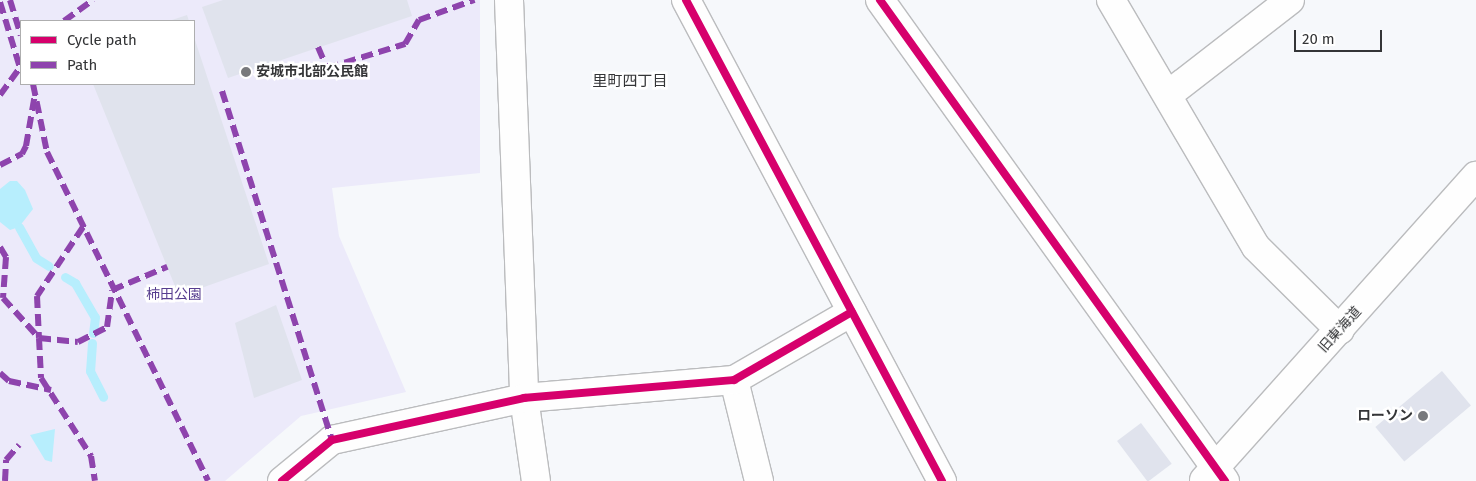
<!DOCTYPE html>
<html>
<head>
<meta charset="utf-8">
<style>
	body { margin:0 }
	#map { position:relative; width:1476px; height:481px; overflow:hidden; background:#f6f8fb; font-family:"Fira Sans","Noto Sans JP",sans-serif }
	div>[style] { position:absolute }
	.green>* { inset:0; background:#eceafa }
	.water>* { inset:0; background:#b7eefd }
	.stream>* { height:9px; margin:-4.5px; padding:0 4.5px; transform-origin:4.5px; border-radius:4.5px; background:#b7eefd }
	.building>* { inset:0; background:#e0e3ed; transform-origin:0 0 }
	.roads { filter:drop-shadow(1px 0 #bbbcbe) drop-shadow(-1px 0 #bbbcbe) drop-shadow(0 1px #bbbcbe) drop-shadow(0 -1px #bbbcbe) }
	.minor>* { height:28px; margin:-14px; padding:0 14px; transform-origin:14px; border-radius:14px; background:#fefefe }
	.quiet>* { height:6px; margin-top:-3px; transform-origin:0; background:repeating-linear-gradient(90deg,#8e44ad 0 12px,transparent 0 18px) }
	.cycleway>* { height:8px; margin:-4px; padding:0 4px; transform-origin:4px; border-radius:4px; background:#d6006c }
	.dots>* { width:14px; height:14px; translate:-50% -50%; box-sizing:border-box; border:2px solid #fff; border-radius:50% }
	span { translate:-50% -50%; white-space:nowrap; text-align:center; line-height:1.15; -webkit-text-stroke:5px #fff; paint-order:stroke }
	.poi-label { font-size:14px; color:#343537; font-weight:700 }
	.left { translate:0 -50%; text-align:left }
	.right { translate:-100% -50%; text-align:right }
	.park-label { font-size:14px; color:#563d8f }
	.street-label { font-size:14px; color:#343537 }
	.neighbourhood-label { font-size:15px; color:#343537 }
	.legend { position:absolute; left:20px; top:20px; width:175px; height:65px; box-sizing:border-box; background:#fff; border:1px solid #aeaeaf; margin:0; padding:6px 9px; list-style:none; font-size:15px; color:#343537 }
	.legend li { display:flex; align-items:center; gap:10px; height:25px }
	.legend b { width:25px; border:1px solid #aeaeaf }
	.scale { position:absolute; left:1294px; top:30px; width:88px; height:22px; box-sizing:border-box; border:2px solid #343537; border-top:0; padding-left:6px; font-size:15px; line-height:18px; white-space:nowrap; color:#343537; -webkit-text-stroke:4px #fff; paint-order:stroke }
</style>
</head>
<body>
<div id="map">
	<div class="green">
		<i style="clip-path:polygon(evenodd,0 0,480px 0,480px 173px,332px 188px,339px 236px,406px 392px,301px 416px,225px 481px,0 481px,0 0,21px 21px,194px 21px,194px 84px,21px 84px,21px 21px)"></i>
	</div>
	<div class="water">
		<i style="clip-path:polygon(10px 181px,17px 181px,25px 190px,33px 209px,19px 227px,10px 230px,0 222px,0 189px)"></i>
		<i style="clip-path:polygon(55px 429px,52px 462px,45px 460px,30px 435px)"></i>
	</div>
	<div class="stream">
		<i style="left:19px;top:227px;width:35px;rotate:61deg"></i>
		<i style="left:36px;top:258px;width:15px;rotate:32deg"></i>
		<i style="left:65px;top:277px;width:12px;rotate:31deg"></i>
		<i style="left:75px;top:283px;width:39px;rotate:60deg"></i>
		<i style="left:95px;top:317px;width:16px;rotate:97deg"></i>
		<i style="left:92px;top:343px;width:28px;rotate:94deg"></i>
		<i style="left:90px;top:371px;width:29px;rotate:63deg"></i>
	</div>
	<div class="building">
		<i style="clip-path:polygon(223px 0,407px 0,412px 16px,228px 78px,202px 7px)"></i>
		<i style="clip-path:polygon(187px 15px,189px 21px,169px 21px)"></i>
		<i style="clip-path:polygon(194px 37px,269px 264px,179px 296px,93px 84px,194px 84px)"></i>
		<i style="clip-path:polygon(276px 305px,302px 380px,254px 398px,235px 323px)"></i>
		<i style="left:1442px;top:371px;width:45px;height:87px;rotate:50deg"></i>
		<i style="left:1141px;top:423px;width:51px;height:30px;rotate:53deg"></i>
	</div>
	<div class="roads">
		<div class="minor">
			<i style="left:509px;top:0;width:398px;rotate:87.8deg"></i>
			<i style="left:524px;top:398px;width:84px;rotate:81.8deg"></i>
			<i style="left:686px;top:0;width:545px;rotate:61.98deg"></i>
			<i style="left:880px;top:0;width:592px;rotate:54.35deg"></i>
			<i style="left:1111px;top:0;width:286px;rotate:59.6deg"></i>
			<i style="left:1256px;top:247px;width:118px;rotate:44.7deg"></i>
			<i style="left:1169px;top:94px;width:153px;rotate:-37.8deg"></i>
			<i style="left:734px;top:380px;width:104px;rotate:76.1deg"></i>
			<i style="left:1204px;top:480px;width:408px;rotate:-48.2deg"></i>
			<i style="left:282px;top:481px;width:65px;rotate:-39.4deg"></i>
			<i style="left:332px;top:440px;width:197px;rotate:-12.3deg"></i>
			<i style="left:524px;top:398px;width:211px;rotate:-4.9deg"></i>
			<i style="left:734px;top:380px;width:136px;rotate:-30deg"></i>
		</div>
	</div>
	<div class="quiet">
		<i style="left:10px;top:0;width:37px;rotate:73deg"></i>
		<i style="left:0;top:2px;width:69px;rotate:73.1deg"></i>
		<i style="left:64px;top:21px;width:36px;rotate:-36deg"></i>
		<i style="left:318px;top:47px;width:23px;rotate:67deg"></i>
		<i style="left:327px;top:68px;width:82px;rotate:-17.1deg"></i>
		<i style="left:405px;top:44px;width:28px;rotate:-60deg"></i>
		<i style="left:419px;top:20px;width:59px;rotate:-20deg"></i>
		<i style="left:33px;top:84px;width:69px;rotate:78.4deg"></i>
		<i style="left:47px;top:152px;width:366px;rotate:63.9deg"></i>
		<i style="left:222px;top:91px;width:366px;rotate:72.5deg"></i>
		<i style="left:0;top:95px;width:36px;rotate:-54deg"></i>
		<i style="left:0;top:165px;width:25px;rotate:-27deg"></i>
		<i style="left:22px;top:154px;width:9px;rotate:-63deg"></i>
		<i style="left:26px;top:146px;width:53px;rotate:-80.2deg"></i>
		<i style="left:83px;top:227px;width:83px;rotate:123.7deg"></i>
		<i style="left:37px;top:296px;width:42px;rotate:87.3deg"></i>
		<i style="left:39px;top:338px;width:40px;rotate:87.1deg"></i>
		<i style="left:41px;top:378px;width:93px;rotate:57.3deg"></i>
		<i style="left:91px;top:456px;width:25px;rotate:81deg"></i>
		<i style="left:0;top:247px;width:12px;rotate:59deg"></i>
		<i style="left:6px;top:257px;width:41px;rotate:94.2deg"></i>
		<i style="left:3px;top:298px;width:54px;rotate:48deg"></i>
		<i style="left:39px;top:338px;width:39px;rotate:6deg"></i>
		<i style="left:78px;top:342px;width:33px;rotate:-27deg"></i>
		<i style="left:107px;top:327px;width:37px;rotate:-82deg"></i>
		<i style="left:112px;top:290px;width:60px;rotate:-22.7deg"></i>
		<i style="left:0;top:373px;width:12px;rotate:42deg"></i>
		<i style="left:9px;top:381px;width:43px;rotate:12.1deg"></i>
		<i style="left:5px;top:481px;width:21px;rotate:-87deg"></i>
		<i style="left:6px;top:460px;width:20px;rotate:-49deg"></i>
	</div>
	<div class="cycleway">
		<i style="left:686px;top:0;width:545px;rotate:61.98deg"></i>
		<i style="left:880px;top:0;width:592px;rotate:54.35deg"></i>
		<i style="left:282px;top:481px;width:65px;rotate:-39.4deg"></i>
		<i style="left:332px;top:440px;width:197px;rotate:-12.3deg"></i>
		<i style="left:524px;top:398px;width:211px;rotate:-4.9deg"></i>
		<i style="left:734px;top:380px;width:136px;rotate:-30deg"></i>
	</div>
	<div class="dots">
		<i style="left:246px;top:72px;background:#78797c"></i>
		<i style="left:1423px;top:416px;background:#78797c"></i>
	</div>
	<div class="poi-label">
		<span class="left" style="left:256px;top:72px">安城市北部公民館</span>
		<span class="right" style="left:1413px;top:416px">ローソン</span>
	</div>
	<div class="park-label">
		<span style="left:174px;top:295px">柿田公園</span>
	</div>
	<div class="street-label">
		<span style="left:1340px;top:330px;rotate:-48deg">旧東海道</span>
	</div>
	<div class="neighbourhood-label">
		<span style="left:630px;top:82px">里町四丁目</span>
	</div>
	<ul class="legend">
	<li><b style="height:6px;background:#d6006c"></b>Cycle path</li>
	<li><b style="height:6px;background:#8e44ad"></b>Path</li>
	</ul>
	<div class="scale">20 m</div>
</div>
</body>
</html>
